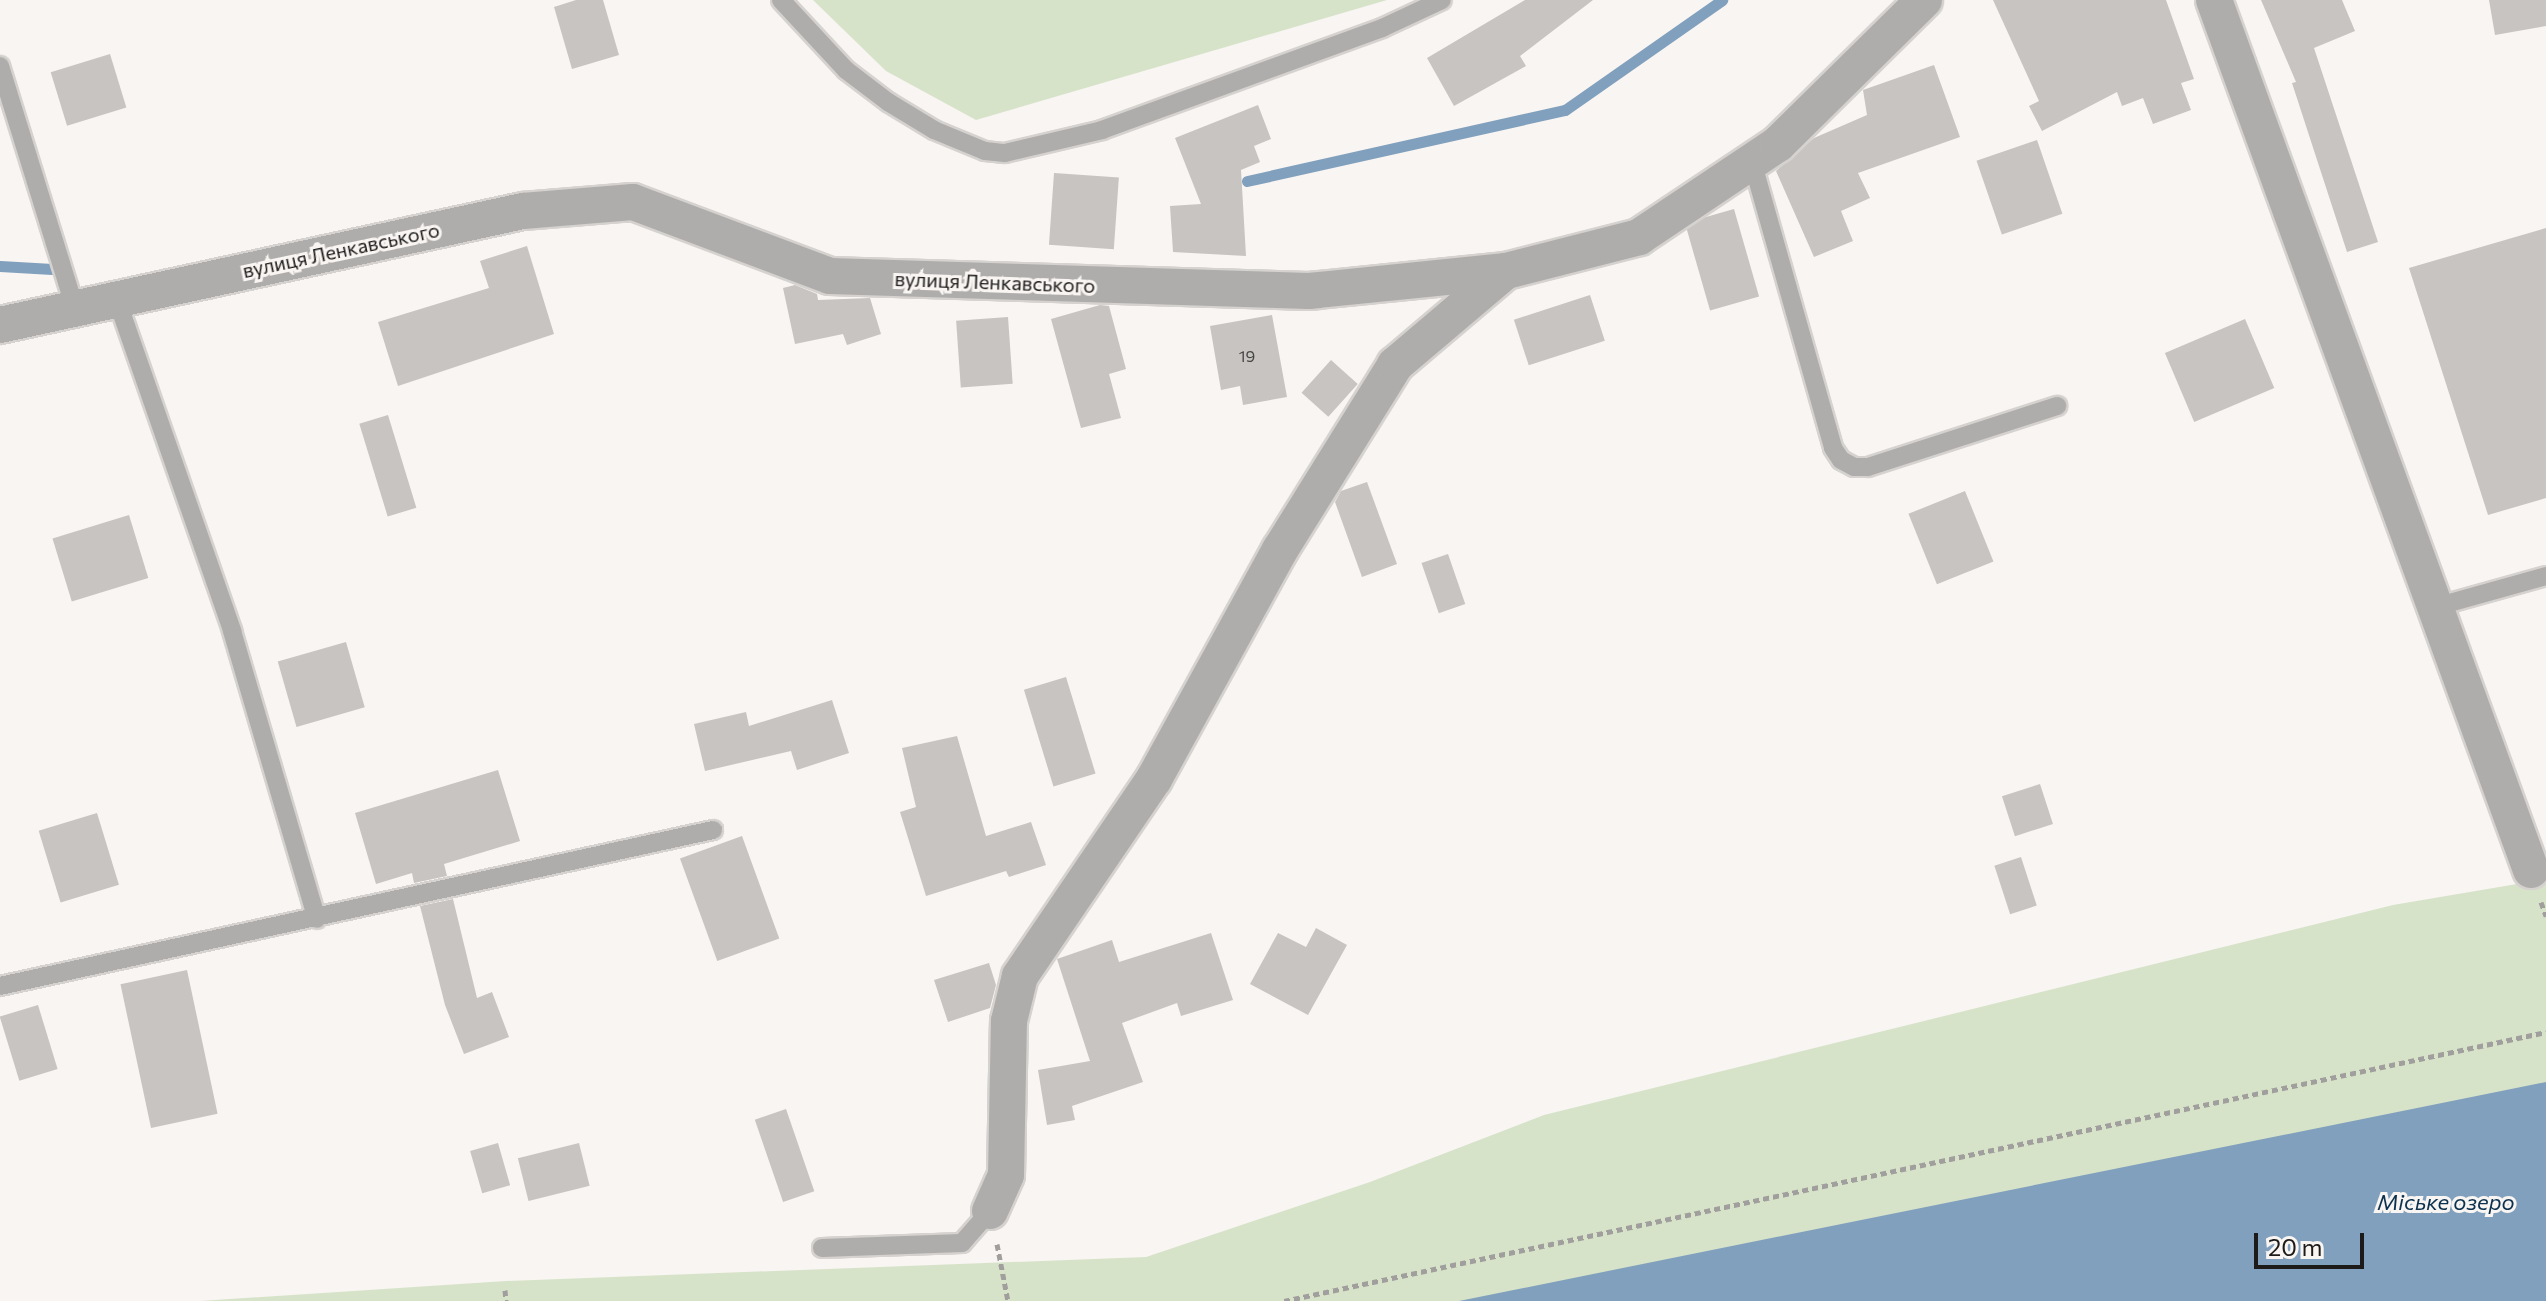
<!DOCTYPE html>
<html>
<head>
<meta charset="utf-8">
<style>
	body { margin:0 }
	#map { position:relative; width:2546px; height:1301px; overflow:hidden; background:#f8f5f2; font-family:Commissioner,sans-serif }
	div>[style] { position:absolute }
	.green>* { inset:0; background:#d7e3c9 }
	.water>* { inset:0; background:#81a0bd }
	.stream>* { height:11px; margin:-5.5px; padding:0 5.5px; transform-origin:5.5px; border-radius:5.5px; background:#81a0bd }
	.building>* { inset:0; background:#c7c4c1; transform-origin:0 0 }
	.path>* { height:5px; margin-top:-2.5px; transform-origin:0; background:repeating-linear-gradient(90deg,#a19f9d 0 6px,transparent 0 10px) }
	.roads { filter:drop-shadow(2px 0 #d5d2cf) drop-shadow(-2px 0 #d5d2cf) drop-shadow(0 2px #d5d2cf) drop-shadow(0 -2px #d5d2cf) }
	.service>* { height:18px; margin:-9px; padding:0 9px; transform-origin:9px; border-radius:9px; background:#afadac }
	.minor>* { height:36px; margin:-18px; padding:0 18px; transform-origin:18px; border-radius:18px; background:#afadac }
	span { translate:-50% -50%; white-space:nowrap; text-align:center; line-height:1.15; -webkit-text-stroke:6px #f8f5f2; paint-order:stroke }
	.number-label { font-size:16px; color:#474544 }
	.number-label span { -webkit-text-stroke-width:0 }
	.street-label { font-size:20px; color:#1c1b1a }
	.water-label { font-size:22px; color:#0d3250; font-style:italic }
	.scale { position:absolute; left:2254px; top:1233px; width:110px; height:36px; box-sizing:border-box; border:4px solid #1c1b1a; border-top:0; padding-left:10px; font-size:24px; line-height:28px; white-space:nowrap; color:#1c1b1a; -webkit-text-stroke:6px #f8f5f2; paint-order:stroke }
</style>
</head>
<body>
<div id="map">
	<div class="green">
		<i style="clip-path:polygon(813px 0,1387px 0,976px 120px,886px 71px)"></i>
		<i style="clip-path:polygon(2546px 879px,2546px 1301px,200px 1301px,506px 1281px,1146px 1257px,1370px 1182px,1544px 1115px,2393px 905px)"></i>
	</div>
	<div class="water">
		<i style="clip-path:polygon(2546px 1082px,2546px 1301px,1459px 1301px)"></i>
	</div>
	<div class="stream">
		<i style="left:1247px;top:181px;width:326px;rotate:-12.6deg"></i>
		<i style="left:1565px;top:110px;width:192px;rotate:-35deg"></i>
		<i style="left:0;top:266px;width:52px;rotate:3.3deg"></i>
	</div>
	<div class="building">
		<i style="clip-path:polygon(576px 0,603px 0,619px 55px,572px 69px,554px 7px)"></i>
		<i style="clip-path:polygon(1525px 0,1593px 0,1520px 56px,1526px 66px,1454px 106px,1427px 58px)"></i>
		<i style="clip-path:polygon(1993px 0,2166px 0,2194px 79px,2181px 83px,2191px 110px,2153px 124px,2143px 98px,2122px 106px,2117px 92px,2042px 131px,2029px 106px,2039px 101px)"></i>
		<i style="clip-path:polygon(2261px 0,2342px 0,2355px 31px,2314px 48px,2378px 242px,2347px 252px,2292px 83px,2296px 82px)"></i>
		<i style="clip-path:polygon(2489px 0,2546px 0,2546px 26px,2495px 35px)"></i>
		<i style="left:110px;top:54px;width:56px;height:62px;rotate:73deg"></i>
		<i style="clip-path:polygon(1934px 65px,1960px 137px,1858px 173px,1870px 198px,1841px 211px,1853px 241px,1814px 257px,1776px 171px,1814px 138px,1867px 115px,1863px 90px)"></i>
		<i style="clip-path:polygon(1258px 105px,1271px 139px,1254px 146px,1260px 162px,1241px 170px,1246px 256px,1173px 252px,1170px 206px,1201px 204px,1175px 138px)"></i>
		<i style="left:2037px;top:140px;width:78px;height:64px;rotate:71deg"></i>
		<i style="left:1054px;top:173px;width:65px;height:72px;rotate:4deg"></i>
		<i style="left:1734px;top:209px;width:91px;height:51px;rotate:74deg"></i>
		<i style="clip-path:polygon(2546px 228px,2546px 498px,2488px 515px,2409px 268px)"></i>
		<i style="clip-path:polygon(527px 246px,554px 334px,398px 386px,378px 322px,489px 288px,480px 261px)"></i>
		<i style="clip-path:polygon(795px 285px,817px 294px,818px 300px,870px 298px,881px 334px,847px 345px,843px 334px,795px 344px,783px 288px)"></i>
		<i style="left:1590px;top:295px;width:48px;height:80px;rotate:72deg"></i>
		<i style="clip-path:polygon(1100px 305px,1109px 306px,1126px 369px,1109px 374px,1121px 418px,1081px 428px,1051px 319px)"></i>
		<i style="clip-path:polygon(1272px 315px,1287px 397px,1243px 405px,1240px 386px,1221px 390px,1210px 326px)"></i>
		<i style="left:1008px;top:317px;width:67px;height:52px;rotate:86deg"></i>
		<i style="left:2245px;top:319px;width:75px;height:87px;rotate:67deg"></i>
		<i style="left:1331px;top:360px;width:36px;height:44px;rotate:42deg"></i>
		<i style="left:388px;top:415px;width:97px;height:30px;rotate:73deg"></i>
		<i style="clip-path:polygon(1367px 482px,1397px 564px,1362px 577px,1335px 502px,1341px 491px)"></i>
		<i style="left:1965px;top:491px;width:76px;height:61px;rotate:68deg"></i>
		<i style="left:129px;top:515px;width:66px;height:80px;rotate:73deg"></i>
		<i style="left:1448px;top:554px;width:53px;height:28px;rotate:71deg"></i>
		<i style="left:346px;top:642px;width:68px;height:71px;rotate:74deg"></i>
		<i style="left:1066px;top:677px;width:101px;height:44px;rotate:73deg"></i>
		<i style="clip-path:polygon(832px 700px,849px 753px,797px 770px,791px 751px,705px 771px,694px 724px,746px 712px,749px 726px)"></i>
		<i style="clip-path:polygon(957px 736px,986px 836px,1031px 822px,1046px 865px,1009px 877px,1006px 871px,926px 896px,900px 812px,916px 807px,902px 748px)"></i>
		<i style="clip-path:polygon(498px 770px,520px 841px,444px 864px,447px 876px,414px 883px,412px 873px,376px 884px,355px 813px)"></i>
		<i style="left:2040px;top:784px;width:42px;height:40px;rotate:72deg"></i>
		<i style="left:97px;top:813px;width:75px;height:61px;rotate:73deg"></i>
		<i style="left:742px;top:836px;width:109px;height:66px;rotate:70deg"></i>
		<i style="left:2021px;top:857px;width:51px;height:28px;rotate:72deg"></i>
		<i style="clip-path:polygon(453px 899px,477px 998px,492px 992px,509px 1037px,464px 1054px,445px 1005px,420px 906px)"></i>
		<i style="clip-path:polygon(1316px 928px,1347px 945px,1308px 1015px,1250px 984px,1278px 933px,1306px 947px)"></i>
		<i style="clip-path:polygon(1211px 933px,1233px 1000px,1181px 1016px,1177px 1003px,1122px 1023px,1143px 1082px,1072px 1106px,1075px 1120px,1047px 1125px,1038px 1070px,1090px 1061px,1057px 959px,1112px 940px,1119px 962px)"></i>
		<i style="clip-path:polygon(989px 963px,996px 985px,990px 1008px,948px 1022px,934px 980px)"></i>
		<i style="left:187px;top:970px;width:147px;height:68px;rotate:78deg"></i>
		<i style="left:38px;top:1005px;width:67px;height:40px;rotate:73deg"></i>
		<i style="left:786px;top:1109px;width:87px;height:33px;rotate:71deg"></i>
		<i style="left:498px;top:1143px;width:44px;height:29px;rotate:74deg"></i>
		<i style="left:579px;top:1143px;width:44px;height:63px;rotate:76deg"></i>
	</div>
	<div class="path">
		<i style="left:2541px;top:902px;width:15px;rotate:70deg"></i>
		<i style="left:997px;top:1244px;width:58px;rotate:79.1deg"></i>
		<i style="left:505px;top:1290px;width:11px;rotate:85deg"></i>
		<i style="left:1284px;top:1301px;width:1290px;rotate:-12.03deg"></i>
	</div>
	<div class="roads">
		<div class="service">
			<i style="left:781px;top:0;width:96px;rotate:47.1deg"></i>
			<i style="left:846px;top:70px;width:53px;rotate:37.3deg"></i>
			<i style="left:888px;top:102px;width:54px;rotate:31.3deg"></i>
			<i style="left:934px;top:130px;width:55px;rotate:22.4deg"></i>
			<i style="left:985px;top:151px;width:20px;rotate:6deg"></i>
			<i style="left:1005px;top:153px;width:100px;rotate:-13.3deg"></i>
			<i style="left:1102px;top:130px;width:298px;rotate:-20deg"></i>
			<i style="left:1382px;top:28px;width:66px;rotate:-25deg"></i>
			<i style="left:0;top:66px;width:254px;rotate:72.8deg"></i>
			<i style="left:1752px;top:161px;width:298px;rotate:74.2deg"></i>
			<i style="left:1833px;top:448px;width:14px;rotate:56deg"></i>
			<i style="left:1841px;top:460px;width:15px;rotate:28deg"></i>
			<i style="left:1854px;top:467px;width:14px"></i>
			<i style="left:1868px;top:467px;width:199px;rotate:-17.9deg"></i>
			<i style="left:116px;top:297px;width:354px;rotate:70.8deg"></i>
			<i style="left:232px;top:631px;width:300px;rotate:73.6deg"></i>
			<i style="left:2435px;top:607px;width:115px;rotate:-15.6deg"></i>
			<i style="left:0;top:986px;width:730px;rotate:-12.34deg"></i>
			<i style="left:822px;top:1248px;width:140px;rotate:-2deg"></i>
			<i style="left:962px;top:1243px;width:43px;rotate:-48.8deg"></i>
		</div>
		<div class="minor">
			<i style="left:2214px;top:0;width:926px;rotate:69.98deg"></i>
			<i style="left:0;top:325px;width:535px;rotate:-12.3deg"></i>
			<i style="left:523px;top:211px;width:110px;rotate:-4.7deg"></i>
			<i style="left:633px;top:202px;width:210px;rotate:20.6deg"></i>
			<i style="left:830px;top:276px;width:479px;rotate:1.8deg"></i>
			<i style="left:1309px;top:291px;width:198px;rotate:-5.8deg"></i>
			<i style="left:1506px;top:271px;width:137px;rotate:-14.3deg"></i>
			<i style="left:1639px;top:237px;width:167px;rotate:-33.8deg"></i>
			<i style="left:1778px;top:144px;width:205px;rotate:-44.6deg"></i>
			<i style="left:990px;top:1211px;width:39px;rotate:-66deg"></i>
			<i style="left:1006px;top:1175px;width:154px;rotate:-88.9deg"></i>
			<i style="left:1009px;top:1021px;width:46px;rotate:-76.3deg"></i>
			<i style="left:1020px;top:976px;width:238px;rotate:-55.8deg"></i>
			<i style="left:1154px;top:779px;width:261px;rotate:-61.2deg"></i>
			<i style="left:1280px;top:550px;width:218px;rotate:-58.1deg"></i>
			<i style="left:1395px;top:365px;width:145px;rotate:-40.3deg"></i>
		</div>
	</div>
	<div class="number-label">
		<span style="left:1247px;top:356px">19</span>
	</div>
	<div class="street-label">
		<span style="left:341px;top:250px;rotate:-12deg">вулиця Ленкавського</span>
		<span style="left:995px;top:282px;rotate:2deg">вулиця Ленкавського</span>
	</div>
	<div class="water-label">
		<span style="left:2446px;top:1202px">Міське озеро</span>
	</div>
	<div class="scale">20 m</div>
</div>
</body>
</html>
